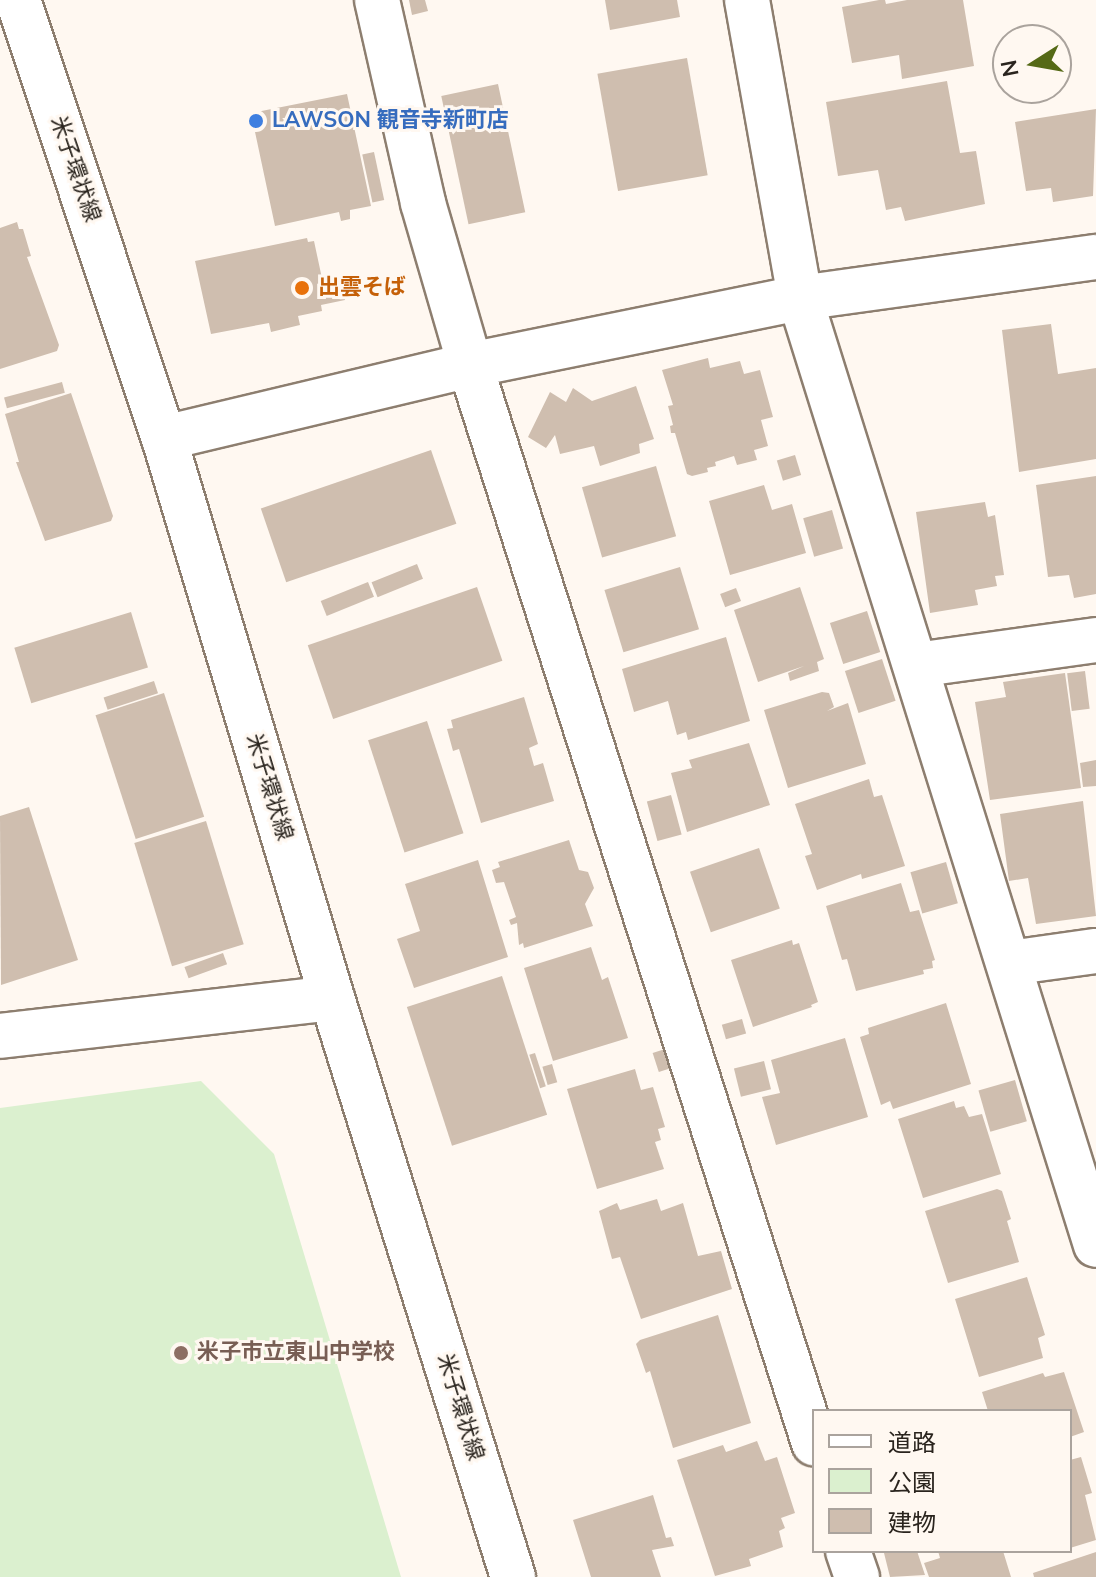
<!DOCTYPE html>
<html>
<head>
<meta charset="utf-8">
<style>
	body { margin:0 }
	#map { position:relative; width:1096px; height:1577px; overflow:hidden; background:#fff8f1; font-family:"Nunito Sans","Noto Sans JP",sans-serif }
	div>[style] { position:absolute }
	.green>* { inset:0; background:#dbf0cf }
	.building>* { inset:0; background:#cfbeaf; transform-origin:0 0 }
	.roads { filter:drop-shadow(2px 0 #8d7e6f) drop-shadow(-2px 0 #8d7e6f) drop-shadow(0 2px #8d7e6f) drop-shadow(0 -2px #8d7e6f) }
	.minor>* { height:44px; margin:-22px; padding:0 22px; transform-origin:22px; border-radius:22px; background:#fff }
	.tertiary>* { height:44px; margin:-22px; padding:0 22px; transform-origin:22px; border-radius:22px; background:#fff }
	.secondary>* { height:44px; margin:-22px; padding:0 22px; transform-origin:22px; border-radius:22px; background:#fff }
	.dots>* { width:22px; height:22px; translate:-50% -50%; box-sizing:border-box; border:4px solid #fff8f1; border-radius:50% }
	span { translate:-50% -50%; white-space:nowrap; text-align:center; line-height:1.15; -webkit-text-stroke:6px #fff8f1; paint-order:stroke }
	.shop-label { font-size:22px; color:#366cbe; font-weight:700 }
	.left { translate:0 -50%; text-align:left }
	.street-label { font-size:22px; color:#2a241e }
	.food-label { font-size:22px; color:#c56008; font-weight:700 }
	.education-label { font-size:22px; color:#785e54; font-weight:700 }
	.legend { position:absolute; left:812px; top:1409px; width:260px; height:144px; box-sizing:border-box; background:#fff8f1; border:2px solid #aaa39d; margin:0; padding:10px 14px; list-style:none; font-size:24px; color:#2a241e }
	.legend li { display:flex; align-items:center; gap:16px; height:40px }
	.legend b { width:40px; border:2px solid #aaa39d }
	.north { position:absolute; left:992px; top:24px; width:80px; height:80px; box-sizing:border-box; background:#fff8f1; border:2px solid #aaa39d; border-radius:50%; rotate:259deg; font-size:22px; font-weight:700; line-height:32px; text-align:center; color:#2a241e }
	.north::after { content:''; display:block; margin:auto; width:28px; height:36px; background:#556916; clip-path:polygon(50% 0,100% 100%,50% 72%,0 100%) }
</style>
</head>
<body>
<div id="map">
	<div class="green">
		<i style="clip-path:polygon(201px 1081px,274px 1154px,401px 1577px,0 1577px,0 1108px)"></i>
	</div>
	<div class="building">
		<i style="clip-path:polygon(409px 0,425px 0,428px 11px,412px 15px)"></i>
		<i style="clip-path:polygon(605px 0,677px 0,680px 17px,610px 30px)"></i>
		<i style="clip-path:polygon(879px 0,885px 0,886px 4px,907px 0,963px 0,974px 66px,902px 79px,899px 55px,852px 63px,842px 7px)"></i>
		<i style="left:687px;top:58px;width:119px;height:91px;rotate:80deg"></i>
		<i style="clip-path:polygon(947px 81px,960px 153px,976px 151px,985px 204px,905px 221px,901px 207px,886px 210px,878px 170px,838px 176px,826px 102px)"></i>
		<i style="left:498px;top:84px;width:131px;height:58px;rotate:78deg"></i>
		<i style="clip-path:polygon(347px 94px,371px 206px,350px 210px,350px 219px,341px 221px,339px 212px,275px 226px,251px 113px)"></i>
		<i style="clip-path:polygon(1096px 109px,1093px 196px,1053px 202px,1051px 188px,1026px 191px,1015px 122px)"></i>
		<i style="left:374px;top:152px;width:49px;height:12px;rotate:78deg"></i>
		<i style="clip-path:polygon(17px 222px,19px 229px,23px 229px,31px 256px,27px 257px,59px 345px,57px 351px,0 369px,0 228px)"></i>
		<i style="clip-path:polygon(307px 238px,308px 242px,314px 241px,323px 283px,340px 277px,345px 300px,321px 305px,322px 311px,298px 316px,300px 325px,271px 332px,269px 323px,211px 334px,195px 261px)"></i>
		<i style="clip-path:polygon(1051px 324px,1058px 374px,1096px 368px,1096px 459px,1019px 472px,1002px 330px)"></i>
		<i style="clip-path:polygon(708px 358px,710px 368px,740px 361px,744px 374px,760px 370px,773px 417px,761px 420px,768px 446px,754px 450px,757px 460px,737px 465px,734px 456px,715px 462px,716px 466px,707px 468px,708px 472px,692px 476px,687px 474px,675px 433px,671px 433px,670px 426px,673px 425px,668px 406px,673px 405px,662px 370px)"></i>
		<i style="left:62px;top:382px;width:11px;height:60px;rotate:75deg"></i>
		<i style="clip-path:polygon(636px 386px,654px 439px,639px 444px,640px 453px,600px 466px,594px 446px,560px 454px,555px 435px,546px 448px,528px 437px,550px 392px,566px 402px,573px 388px,592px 401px)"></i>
		<i style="clip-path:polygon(71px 393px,113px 516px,111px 521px,45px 541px,16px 462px,19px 462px,5px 414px)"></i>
		<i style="left:431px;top:450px;width:78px;height:180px;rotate:71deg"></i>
		<i style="left:795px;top:455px;width:21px;height:19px;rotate:73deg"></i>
		<i style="left:656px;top:466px;width:73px;height:77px;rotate:74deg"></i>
		<i style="clip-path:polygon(1096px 476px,1096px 594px,1074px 598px,1069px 575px,1048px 577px,1036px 485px)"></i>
		<i style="clip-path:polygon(764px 485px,772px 510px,792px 504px,806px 553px,730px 575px,709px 501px)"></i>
		<i style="clip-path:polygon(985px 502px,988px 517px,995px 515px,1004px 575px,995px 576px,997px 586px,975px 590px,978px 605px,930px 613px,916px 512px)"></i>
		<i style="left:832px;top:510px;width:40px;height:30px;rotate:74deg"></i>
		<i style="left:417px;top:564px;width:16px;height:49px;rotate:68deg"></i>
		<i style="left:680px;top:567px;width:65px;height:79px;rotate:73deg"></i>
		<i style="left:368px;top:582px;width:16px;height:51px;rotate:68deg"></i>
		<i style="left:477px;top:587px;width:78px;height:179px;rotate:71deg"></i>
		<i style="clip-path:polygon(800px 587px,824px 659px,817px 662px,819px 671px,790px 681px,788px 673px,804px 666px,758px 682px,734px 610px)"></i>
		<i style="left:736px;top:588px;width:14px;height:17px;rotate:69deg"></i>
		<i style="left:867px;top:611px;width:43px;height:39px;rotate:72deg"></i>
		<i style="left:131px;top:612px;width:58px;height:122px;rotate:73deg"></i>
		<i style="clip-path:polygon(726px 637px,750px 721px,688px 740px,686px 732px,677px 735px,668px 701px,634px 712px,622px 669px)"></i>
		<i style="left:882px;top:659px;width:44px;height:39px;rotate:72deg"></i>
		<i style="left:1085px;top:671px;width:38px;height:18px;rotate:83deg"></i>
		<i style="clip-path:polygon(1065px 673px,1081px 788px,990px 800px,975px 702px,1006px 697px,1003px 682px)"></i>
		<i style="left:154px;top:681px;width:13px;height:53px;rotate:72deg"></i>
		<i style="clip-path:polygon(822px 692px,829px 693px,834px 707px,827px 711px,848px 703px,866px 764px,788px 788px,764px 710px)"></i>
		<i style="left:164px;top:693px;width:130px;height:72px;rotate:72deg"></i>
		<i style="clip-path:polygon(524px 697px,538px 744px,529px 748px,534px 766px,543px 763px,554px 801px,481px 823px,459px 749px,453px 751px,447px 729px,453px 728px,451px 720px)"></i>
		<i style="left:427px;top:721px;width:118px;height:62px;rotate:72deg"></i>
		<i style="clip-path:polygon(749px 743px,770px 805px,687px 832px,671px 773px,692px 768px,689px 760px)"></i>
		<i style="clip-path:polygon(1096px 760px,1096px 786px,1083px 787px,1080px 763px)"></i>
		<i style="clip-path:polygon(869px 779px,874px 797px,882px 795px,905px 866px,862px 879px,861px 874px,817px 890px,805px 856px,812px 854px,795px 804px)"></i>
		<i style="left:671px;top:795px;width:41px;height:25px;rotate:75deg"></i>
		<i style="clip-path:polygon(1083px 801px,1096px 916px,1036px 924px,1028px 878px,1009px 881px,1000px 814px)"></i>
		<i style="clip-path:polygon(29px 807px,78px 960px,1px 985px,0 816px)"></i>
		<i style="left:206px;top:821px;width:129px;height:75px;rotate:73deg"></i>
		<i style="clip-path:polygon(569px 840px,579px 870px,588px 872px,594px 888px,585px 904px,593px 926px,524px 948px,523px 943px,519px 945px,517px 923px,511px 925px,509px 920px,516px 917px,504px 882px,496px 883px,492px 870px,500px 867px,498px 862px)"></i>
		<i style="left:759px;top:848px;width:64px;height:73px;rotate:71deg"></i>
		<i style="clip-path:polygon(478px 860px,508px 957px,414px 988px,397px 939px,420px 931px,405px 884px)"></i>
		<i style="left:946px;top:862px;width:43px;height:37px;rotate:74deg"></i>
		<i style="clip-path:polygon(901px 883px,910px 912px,919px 910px,935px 960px,932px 961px,933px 968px,923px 970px,924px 974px,856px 991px,847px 959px,842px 960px,826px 906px)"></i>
		<i style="clip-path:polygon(792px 940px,793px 945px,799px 943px,818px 1002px,811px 1005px,812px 1007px,753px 1027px,731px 960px)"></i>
		<i style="clip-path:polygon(591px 947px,602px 980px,608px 977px,628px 1038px,553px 1061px,524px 968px)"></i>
		<i style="left:223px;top:953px;width:12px;height:41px;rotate:70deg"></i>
		<i style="left:502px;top:976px;width:146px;height:100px;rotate:72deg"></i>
		<i style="clip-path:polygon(946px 1003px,971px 1084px,893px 1109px,890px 1101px,881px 1105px,860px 1037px,869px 1034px,868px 1028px)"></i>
		<i style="left:742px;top:1019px;width:15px;height:21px;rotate:74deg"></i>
		<i style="clip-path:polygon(845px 1038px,868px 1117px,776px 1145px,762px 1097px,780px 1093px,771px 1060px)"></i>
		<i style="left:665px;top:1049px;width:20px;height:13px;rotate:72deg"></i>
		<i style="left:535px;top:1053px;width:35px;height:6px;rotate:72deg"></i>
		<i style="left:764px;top:1061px;width:29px;height:31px;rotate:76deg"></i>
		<i style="left:552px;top:1064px;width:19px;height:10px;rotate:74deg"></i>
		<i style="clip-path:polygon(635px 1069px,641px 1090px,653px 1087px,665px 1127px,658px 1129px,661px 1140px,655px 1142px,664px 1169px,597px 1189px,567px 1089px)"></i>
		<i style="left:1015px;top:1080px;width:43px;height:38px;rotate:74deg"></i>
		<i style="clip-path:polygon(954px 1101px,956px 1108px,964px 1106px,969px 1117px,982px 1114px,1001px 1174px,923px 1198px,898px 1119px)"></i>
		<i style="clip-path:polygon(997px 1189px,1002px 1191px,1011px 1219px,1007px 1221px,1019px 1262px,948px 1283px,925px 1211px)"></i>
		<i style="clip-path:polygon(657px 1199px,661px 1211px,683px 1203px,698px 1256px,721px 1251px,732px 1289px,641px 1319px,620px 1257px,612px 1259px,599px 1211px,617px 1203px,620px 1210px)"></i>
		<i style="clip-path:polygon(1027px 1277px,1045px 1335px,1038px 1338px,1043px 1358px,979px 1377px,955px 1299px)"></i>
		<i style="clip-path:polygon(718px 1315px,751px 1423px,673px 1448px,650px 1371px,646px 1373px,636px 1344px,640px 1340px)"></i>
		<i style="clip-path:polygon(1064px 1372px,1084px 1432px,1070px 1437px,1070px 1411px,988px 1411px,982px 1392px,1043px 1373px,1045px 1377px)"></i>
		<i style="clip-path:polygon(757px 1441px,765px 1461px,777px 1457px,795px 1513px,781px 1518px,785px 1528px,779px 1531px,783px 1547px,749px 1559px,751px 1566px,715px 1576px,677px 1460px,723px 1445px,726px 1452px)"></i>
		<i style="clip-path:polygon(1081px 1457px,1092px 1493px,1085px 1495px,1096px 1540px,1070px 1548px,1070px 1460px)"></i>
		<i style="clip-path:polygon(653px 1495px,666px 1538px,671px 1537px,674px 1546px,652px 1550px,661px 1577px,591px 1577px,573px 1520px)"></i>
		<i style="clip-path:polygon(891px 1551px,917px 1551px,925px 1575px,890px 1577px,884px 1553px)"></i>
		<i style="clip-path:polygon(938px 1551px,1003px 1551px,1011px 1577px,929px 1577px,924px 1563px,940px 1558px)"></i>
		<i style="clip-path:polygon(1096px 1552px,1096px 1577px,1034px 1577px,1033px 1573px)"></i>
	</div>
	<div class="roads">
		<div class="minor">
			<i style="left:377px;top:0;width:208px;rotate:77.2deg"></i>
			<i style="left:423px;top:203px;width:169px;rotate:73.8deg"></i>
			<i style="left:470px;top:365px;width:1132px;rotate:72.3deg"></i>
			<i style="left:164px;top:438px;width:315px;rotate:-13.4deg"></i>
			<i style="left:470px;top:365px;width:337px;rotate:-11.5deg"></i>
			<i style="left:800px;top:298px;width:992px;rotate:72.64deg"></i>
			<i style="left:916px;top:665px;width:182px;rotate:-7.9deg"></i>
			<i style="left:1009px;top:963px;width:88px;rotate:-7.9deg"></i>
			<i style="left:0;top:1036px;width:334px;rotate:-6.5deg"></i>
			<i style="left:848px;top:1551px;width:28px;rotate:71deg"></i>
		</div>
		<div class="tertiary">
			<i style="left:747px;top:0;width:303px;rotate:79.9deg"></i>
			<i style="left:800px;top:298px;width:299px;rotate:-7.9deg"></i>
		</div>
		<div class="secondary">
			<i style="left:18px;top:0;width:462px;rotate:71.6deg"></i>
			<i style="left:164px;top:438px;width:585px;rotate:73.3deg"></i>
			<i style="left:332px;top:998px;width:607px;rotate:72.64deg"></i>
		</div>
	</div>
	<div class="dots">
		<i style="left:256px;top:121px;background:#3f7fe0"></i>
		<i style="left:302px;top:288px;background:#e8710a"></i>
		<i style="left:181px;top:1353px;background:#8d6e63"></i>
	</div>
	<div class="shop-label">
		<span class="left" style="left:272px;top:121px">LAWSON 観音寺新町店</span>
	</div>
	<div class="street-label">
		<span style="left:75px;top:169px;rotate:71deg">米子環状線</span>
		<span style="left:269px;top:787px;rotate:73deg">米子環状線</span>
		<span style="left:460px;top:1407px;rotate:73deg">米子環状線</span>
	</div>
	<div class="food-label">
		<span class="left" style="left:318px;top:288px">出雲そば</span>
	</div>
	<div class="education-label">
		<span class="left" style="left:197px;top:1353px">米子市立東山中学校</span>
	</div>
	<ul class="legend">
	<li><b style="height:10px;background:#fff"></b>道路</li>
	<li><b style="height:22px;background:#dbf0cf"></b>公園</li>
	<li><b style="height:22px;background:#cfbeaf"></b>建物</li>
	</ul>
	<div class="north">N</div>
</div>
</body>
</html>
